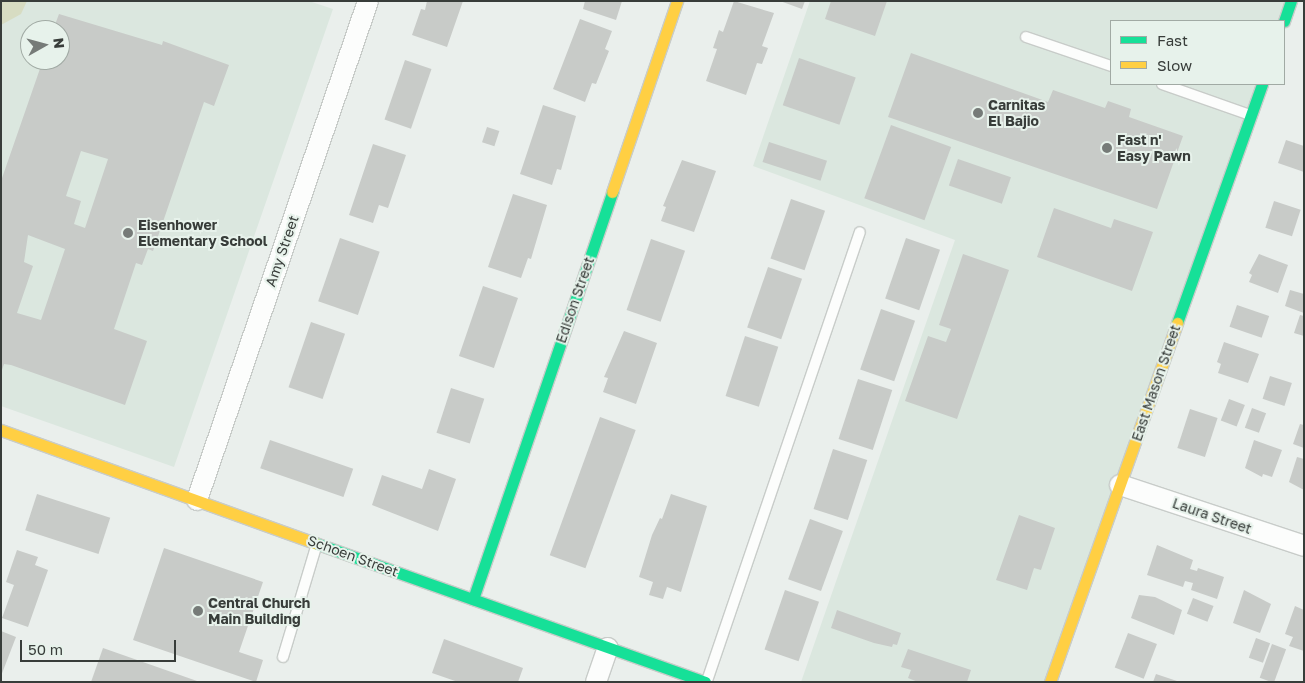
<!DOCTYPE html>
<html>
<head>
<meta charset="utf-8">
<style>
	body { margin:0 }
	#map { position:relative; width:1305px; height:683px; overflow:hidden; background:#eaefec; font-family:"Golos Text",sans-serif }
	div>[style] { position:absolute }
	.built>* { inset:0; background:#dbe7df }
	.green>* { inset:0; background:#d7dcc2 }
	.building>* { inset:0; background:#c8cbc8; transform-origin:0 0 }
	.roads { filter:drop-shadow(1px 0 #c8ccc9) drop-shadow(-1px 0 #c8ccc9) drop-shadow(0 1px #c8ccc9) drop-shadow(0 -1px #c8ccc9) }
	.lane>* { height:10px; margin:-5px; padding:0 5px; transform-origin:5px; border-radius:5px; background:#fcfdfc }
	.street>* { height:20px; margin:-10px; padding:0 10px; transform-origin:10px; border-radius:10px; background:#fcfdfc }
	.fast>* { height:11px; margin:-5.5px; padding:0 5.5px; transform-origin:5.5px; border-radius:5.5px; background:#16e098 }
	.slow>* { height:11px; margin:-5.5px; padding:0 5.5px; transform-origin:5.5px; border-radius:5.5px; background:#ffcf43 }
	.dots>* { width:14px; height:14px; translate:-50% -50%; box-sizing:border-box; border:2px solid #e7f2eb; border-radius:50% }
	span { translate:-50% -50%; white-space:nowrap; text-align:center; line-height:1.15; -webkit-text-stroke:4px #e7f2eb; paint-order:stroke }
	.poi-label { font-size:14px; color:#383d3a; font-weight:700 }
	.left { translate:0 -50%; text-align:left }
	.street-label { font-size:14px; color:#383d3a }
	.frame { position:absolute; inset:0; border:2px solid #383d3a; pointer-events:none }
	.legend { position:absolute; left:1110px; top:20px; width:175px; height:65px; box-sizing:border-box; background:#e7f2eb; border:1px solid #a1aaa4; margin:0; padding:6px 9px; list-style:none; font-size:15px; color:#383d3a }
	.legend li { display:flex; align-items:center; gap:10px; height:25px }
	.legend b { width:25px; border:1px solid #a1aaa4 }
	.north { position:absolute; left:20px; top:20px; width:50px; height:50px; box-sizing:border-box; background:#e7f2eb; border:1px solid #a1aaa4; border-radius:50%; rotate:83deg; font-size:14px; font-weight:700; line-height:20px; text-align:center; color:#383d3a }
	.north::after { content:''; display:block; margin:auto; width:18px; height:22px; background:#767b78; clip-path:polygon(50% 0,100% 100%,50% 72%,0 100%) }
	.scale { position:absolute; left:20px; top:640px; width:156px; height:22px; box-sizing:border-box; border:2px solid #383d3a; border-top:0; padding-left:6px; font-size:15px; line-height:18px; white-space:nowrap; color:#383d3a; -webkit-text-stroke:4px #e7f2eb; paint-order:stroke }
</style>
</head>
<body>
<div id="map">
	<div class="built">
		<i style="clip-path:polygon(evenodd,1px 1px,309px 1px,333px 9px,174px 467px,1px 406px,1px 1px,30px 30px,60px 30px,60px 60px,30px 60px,30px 30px)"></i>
		<i style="clip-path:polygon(810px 1px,1291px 1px,1284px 21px,1111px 21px,1111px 84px,1262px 84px,1050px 682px,801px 682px,955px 240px,753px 166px)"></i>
	</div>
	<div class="green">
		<i style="clip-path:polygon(1px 1px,27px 1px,21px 14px,1px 25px)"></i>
	</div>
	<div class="building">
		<i style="clip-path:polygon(427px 1px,463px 1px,447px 47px,412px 35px,421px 9px,425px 10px)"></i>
		<i style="clip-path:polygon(585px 1px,622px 1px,616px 20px,583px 9px)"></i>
		<i style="clip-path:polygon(734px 1px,774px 13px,762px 46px,768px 48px,762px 64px,757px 63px,746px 95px,706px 81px,717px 49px,713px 48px,719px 30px,723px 32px)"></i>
		<i style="clip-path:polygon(780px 1px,805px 1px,802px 9px)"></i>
		<i style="clip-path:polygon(831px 1px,887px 1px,875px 36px,825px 19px)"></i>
		<i style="clip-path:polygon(evenodd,59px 14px,162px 45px,163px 41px,229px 65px,214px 106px,204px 102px,153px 251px,148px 249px,142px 265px,136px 263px,114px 329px,147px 341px,125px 405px,11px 365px,4px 364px,1px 373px,1px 181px,43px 60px,60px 60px,60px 30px,53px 30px,59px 14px,81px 151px,108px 159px,85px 228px,74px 224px,81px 201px,66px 196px,81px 151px,59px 14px,28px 235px,65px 249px,41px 320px,17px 313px,33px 266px,24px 262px,28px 235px)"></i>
		<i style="clip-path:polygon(580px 19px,612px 31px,605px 49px,609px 51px,596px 84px,592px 83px,585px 102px,553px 89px)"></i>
		<i style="clip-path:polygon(911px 53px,1048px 102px,1053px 90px,1105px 108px,1108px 101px,1131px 109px,1129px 117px,1183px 136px,1157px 209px,888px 117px)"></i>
		<i style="left:799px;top:58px;width:60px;height:50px;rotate:19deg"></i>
		<i style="left:405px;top:60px;width:28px;height:63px;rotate:19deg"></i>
		<i style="clip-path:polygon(543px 105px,576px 116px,561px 170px,557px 169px,552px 185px,520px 174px)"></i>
		<i style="left:891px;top:125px;width:64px;height:78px;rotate:20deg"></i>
		<i style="left:487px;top:127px;width:13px;height:16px;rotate:18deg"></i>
		<i style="clip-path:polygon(1286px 140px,1304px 146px,1304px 172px,1278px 163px)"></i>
		<i style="left:769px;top:142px;width:61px;height:21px;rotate:18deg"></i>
		<i style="clip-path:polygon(373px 144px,406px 155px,388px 208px,379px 205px,373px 223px,349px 215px)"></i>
		<i style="left:958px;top:159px;width:56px;height:28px;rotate:19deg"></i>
		<i style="clip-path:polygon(682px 160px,716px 171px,694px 232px,661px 221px,666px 207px,663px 206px)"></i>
		<i style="clip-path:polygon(513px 194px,547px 205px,531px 259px,528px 258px,521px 278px,488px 267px)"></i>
		<i style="left:791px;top:199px;width:36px;height:63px;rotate:19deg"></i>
		<i style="left:1274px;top:201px;width:28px;height:28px;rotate:18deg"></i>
		<i style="clip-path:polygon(1054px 208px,1111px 228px,1114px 219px,1153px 232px,1132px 291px,1037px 257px)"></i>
		<i style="left:340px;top:238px;width:42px;height:67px;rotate:19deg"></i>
		<i style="left:906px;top:238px;width:36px;height:64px;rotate:19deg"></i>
		<i style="left:651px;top:239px;width:36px;height:75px;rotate:19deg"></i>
		<i style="clip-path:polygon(963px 254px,1009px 270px,957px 419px,905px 401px,928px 336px,946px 342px,951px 329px,939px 325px)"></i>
		<i style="clip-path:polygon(1259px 254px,1288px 265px,1278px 293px,1249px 282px,1252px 275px,1249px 273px)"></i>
		<i style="left:768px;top:267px;width:36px;height:64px;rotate:19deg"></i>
		<i style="left:483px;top:286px;width:37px;height:74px;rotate:19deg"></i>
		<i style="clip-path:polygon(1290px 290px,1304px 294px,1304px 313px,1285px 306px)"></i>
		<i style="left:1237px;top:305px;width:34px;height:23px;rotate:19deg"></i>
		<i style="left:881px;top:309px;width:36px;height:64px;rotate:19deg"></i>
		<i style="clip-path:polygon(1300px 315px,1304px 316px,1304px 336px,1294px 333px)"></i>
		<i style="left:311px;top:322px;width:36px;height:69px;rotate:19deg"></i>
		<i style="clip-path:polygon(624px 331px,657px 343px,636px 404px,603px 392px,608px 378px,604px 377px)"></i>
		<i style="left:745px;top:336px;width:35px;height:63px;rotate:18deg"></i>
		<i style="clip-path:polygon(1224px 342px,1259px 354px,1248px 383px,1218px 373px,1221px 364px,1217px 362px)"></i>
		<i style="left:1270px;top:376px;width:23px;height:24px;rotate:18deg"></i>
		<i style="left:858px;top:379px;width:36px;height:63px;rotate:18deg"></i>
		<i style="left:451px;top:388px;width:35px;height:47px;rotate:18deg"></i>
		<i style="left:1229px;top:399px;width:17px;height:23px;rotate:21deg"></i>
		<i style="left:1252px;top:408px;width:15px;height:21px;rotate:20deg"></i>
		<i style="left:1190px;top:409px;width:29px;height:41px;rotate:18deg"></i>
		<i style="left:600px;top:417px;width:38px;height:147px;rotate:20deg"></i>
		<i style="clip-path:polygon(1300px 424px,1304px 425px,1304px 448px,1293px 444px)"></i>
		<i style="left:270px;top:440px;width:88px;height:30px;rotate:19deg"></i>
		<i style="clip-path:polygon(1254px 440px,1282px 450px,1272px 477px,1263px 474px,1262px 477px,1245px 468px)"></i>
		<i style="left:833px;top:449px;width:36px;height:63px;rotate:18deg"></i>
		<i style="clip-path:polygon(1297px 457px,1304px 459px,1304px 490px,1289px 482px)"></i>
		<i style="clip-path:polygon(429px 469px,456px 479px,438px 531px,372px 505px,382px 475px,422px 489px)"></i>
		<i style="left:37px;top:494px;width:77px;height:38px;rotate:18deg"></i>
		<i style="clip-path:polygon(671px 494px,707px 506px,681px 592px,667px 587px,663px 599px,649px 595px,653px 582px,639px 577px,652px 535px,660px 518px,662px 519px)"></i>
		<i style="clip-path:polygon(1019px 515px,1055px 528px,1041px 570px,1034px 568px,1027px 590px,996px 580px)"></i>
		<i style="left:810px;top:519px;width:35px;height:64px;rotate:20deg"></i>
		<i style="clip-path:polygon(1157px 545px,1193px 560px,1190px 569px,1197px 571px,1198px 568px,1224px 577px,1217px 599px,1191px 590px,1193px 583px,1185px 581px,1183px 587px,1147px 575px)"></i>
		<i style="clip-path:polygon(164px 548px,263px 582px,239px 652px,263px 660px,256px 682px,133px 640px)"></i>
		<i style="clip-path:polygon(17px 550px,38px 557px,35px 565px,48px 570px,28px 627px,2px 618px,14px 585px,6px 582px)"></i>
		<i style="left:785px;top:590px;width:36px;height:63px;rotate:19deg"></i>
		<i style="clip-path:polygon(1244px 590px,1271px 604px,1260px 633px,1233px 623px)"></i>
		<i style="clip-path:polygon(1139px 595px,1155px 597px,1182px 610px,1174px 635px,1131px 618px)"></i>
		<i style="left:1193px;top:598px;width:22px;height:17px;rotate:21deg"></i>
		<i style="clip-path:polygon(1295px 606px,1304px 610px,1304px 651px,1289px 646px,1293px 637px,1285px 634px)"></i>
		<i style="clip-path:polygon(837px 610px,901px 633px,897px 645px,893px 644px,892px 647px,874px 643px,831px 628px)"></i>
		<i style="clip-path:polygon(1px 631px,16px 637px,1px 676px)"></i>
		<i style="left:1128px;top:633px;width:31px;height:37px;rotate:21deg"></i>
		<i style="left:1256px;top:638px;width:15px;height:21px;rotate:20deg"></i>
		<i style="clip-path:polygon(444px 639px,523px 668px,518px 682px,458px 682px,432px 673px)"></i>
		<i style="left:1272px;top:644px;width:15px;height:36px;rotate:20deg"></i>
		<i style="clip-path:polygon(103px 648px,197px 681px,197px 682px,91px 682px)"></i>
		<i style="clip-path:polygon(908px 649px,971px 670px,967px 682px,918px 682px,908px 678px,911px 670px,901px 667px)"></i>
		<i style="clip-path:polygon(1156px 674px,1177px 681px,1177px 682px,1153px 682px)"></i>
	</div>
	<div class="roads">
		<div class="lane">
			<i style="left:1026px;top:37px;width:90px;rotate:18.8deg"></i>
			<i style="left:1162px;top:84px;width:93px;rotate:19.4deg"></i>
			<i style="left:283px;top:657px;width:118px;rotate:-73.3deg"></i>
			<i style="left:707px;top:681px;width:474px;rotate:-71.2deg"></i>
		</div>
		<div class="street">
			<i style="left:1120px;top:485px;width:194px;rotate:18.3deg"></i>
			<i style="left:197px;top:500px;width:527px;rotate:-71.08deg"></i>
			<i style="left:596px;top:682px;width:36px;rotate:-71deg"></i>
		</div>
		<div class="fast">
			<i style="left:1284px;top:21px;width:21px;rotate:-71deg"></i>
			<i style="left:1177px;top:323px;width:254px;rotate:-70.4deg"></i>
			<i style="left:315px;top:543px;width:414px;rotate:19.6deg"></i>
			<i style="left:473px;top:599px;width:430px;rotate:-71.1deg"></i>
		</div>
		<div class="slow">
			<i style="left:612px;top:192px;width:202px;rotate:-71.2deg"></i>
			<i style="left:1px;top:430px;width:334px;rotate:19.8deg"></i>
			<i style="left:1050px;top:682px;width:381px;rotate:-70.5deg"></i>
		</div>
	</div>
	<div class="dots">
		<i style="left:978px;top:113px;background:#767b78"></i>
		<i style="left:1107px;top:148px;background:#767b78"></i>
		<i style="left:128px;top:233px;background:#767b78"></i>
		<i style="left:198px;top:611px;background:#767b78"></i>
	</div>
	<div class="poi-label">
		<span class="left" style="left:988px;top:113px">Carnitas<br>El Bajio</span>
		<span class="left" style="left:1117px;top:148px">Fast n'<br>Easy Pawn</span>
		<span class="left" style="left:138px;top:233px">Eisenhower<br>Elementary School</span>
		<span class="left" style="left:208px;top:611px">Central Church<br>Main Building</span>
	</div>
	<div class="street-label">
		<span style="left:282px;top:251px;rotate:-71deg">Amy Street</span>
		<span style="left:575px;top:300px;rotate:-71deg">Edison Street</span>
		<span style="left:1156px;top:383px;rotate:-71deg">East Mason Street</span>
		<span style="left:1212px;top:516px;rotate:19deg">Laura Street</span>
		<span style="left:353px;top:556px;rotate:20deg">Schoen Street</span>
	</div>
	<div class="frame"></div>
	<ul class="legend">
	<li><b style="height:6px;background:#16e098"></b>Fast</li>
	<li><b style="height:6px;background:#ffcf43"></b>Slow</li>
	</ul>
	<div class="north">N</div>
	<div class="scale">50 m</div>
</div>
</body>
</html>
